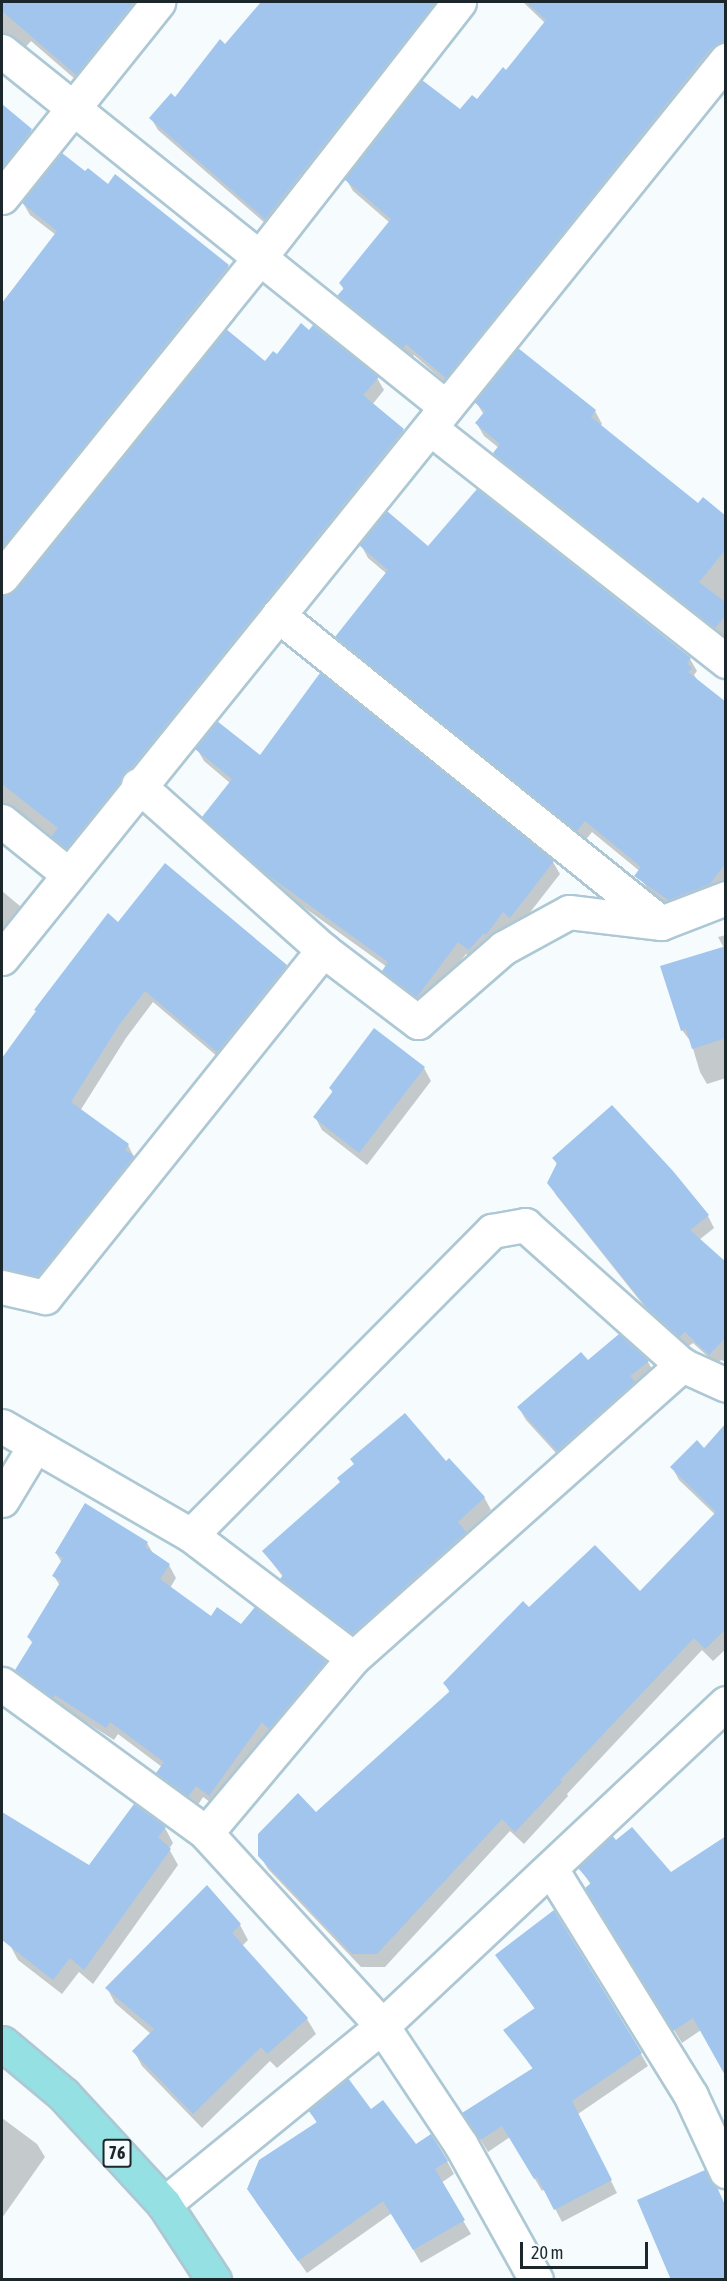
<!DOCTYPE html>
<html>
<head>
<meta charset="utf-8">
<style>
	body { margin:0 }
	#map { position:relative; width:727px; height:2281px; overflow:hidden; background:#f6fcfe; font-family:"Asap Condensed",sans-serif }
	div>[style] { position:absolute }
	.shadow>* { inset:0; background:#0003 }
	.building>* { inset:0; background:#a1c5ed }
	.roads { filter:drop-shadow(2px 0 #adc8d4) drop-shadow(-2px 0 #adc8d4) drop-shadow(0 2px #adc8d4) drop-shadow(0 -2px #adc8d4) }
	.street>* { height:33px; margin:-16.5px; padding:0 16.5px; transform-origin:16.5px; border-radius:16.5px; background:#fff }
	.primary>* { height:33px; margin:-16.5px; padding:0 16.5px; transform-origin:16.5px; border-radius:16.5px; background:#95e0e3 }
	span { translate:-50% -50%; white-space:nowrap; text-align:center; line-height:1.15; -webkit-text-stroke:4.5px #f6fcfe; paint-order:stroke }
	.shield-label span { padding:2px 4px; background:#f6fcfe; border:2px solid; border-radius:4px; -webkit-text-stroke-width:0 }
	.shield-label { font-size:18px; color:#1c272b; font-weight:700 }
	.frame { position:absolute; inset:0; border:3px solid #1c272b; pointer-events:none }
	.scale { position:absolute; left:520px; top:2242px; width:128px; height:27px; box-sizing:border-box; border:3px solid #1c272b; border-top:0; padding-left:8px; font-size:18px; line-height:21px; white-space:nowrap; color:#1c272b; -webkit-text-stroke:4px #f6fcfe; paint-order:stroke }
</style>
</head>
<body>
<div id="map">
	<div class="shadow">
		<i style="clip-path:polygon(2px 2px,151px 2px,83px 86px,31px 41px,23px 50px,2px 46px)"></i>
		<i style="clip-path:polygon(263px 2px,452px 2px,273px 230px,158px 130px,151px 118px,175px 99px,226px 46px)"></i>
		<i style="clip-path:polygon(523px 2px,726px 2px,726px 57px,453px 389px,414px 355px,410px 359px,346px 308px,339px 296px,344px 290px,340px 283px,390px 223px,353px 191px,346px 179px,478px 101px,506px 72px,545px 23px)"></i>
		<i style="clip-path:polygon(2px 106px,31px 130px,38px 142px,2px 188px)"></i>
		<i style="clip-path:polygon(85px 173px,108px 186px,228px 266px,235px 278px,2px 568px,2px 303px,56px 235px,30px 215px,23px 203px)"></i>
		<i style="clip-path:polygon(265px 363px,377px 378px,384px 390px,372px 405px,403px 430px,410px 442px,74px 860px,2px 803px,2px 597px,10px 596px)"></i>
		<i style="clip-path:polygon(476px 402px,595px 411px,602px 424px,600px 426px,699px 505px,726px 518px,726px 636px,722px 640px,501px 466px,494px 454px,499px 448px,484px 436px,477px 424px,484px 415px)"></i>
		<i style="clip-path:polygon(361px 545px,428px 548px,690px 659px,697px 671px,694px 675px,698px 681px,726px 704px,726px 884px,675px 912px,650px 893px,642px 880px,642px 873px,592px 832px,584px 842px,344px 649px,337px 637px,387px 574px,368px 558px)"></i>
		<i style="clip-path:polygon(197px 749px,260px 758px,553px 862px,560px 874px,517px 929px,510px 924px,494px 947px,477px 962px,466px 954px,424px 1009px,391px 984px,384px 971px,387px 967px,270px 883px,211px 829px,203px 817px,230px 783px,204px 761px)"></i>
		<i style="clip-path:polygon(2px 891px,20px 906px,26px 918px,2px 949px)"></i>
		<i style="clip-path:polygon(119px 924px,286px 966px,293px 978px,225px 1063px,153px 1002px,126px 1038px,80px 1111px,128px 1145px,140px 1169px,45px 1288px,2px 1283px,2px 1061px,37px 1012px)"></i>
		<i style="clip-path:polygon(726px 935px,726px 1078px,707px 1084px,700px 1072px,691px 1042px,682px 1030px,724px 948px,718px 937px)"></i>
		<i style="clip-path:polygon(424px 1068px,431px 1081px,367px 1165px,322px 1130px,315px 1117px,333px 1093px,330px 1088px)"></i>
		<i style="clip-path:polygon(554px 1158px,708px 1216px,714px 1228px,699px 1240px,726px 1264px,726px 1362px,721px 1360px,717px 1365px,693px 1343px,686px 1348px,656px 1321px,556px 1195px,549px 1183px,557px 1165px)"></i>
		<i style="clip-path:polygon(588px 1362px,648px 1362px,655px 1374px,565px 1463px,526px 1420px,519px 1408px)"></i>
		<i style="clip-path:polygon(697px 1442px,726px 1525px,679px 1480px,672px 1467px)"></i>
		<i style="clip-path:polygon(446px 1463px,484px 1497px,491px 1510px,466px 1534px,472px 1545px,360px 1645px,289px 1591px,283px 1577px,264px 1552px)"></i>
		<i style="clip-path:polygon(726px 1542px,726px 1649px,713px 1661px,702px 1650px,567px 1794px,568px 1796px,524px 1844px,510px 1831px,385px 1967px,361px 1967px,268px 1869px,260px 1856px,316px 1814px,450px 1693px,445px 1684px,529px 1609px,640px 1594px)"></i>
		<i style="clip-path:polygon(147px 1543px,154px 1555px,169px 1565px,176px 1578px,170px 1588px,211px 1618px,241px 1626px,325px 1662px,332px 1675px,217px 1807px,203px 1797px,196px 1808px,165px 1786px,158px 1773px,162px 1767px,118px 1734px,114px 1740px,62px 1707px,60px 1710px,24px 1683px,17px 1670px,33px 1644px,28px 1637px,60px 1586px,54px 1576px,62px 1563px,56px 1553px)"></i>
		<i style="clip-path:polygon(2px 1813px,90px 1867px,165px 1828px,173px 1843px,169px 1849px,178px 1865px,93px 1984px,79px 1972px,62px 1994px,18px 1960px,10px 1945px,14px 1940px,2px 1932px)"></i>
		<i style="clip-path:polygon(616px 1842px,670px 1874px,701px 2030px,682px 2043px,594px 1901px,591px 1885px,580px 1868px)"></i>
		<i style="clip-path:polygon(240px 1925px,248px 1940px,242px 1946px,307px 2019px,316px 2034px,277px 2068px,270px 2061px,202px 2128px,142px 2066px,134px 2051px,151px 2034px,115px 2003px,107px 1988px)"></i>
		<i style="clip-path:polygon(497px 1955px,641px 2054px,648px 2066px,578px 2114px,617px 2193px,562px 2222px,545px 2189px,542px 2191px,510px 2137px,488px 2152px,472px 2126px,533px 2069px,505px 2030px,535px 2009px)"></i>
		<i style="clip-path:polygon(310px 2111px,371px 2112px,415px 2146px,447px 2161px,454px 2174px,441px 2183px,471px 2234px,421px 2263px,392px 2213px,307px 2273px,256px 2202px,317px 2123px)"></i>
		<i style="clip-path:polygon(2px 2118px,37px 2144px,45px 2157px,2px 2218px)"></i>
	</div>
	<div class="building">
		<i style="clip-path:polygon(2px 2px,134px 2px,76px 75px,2px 11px)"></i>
		<i style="clip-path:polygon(261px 2px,436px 2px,265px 219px,149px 118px,171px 93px,175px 97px,220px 39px,225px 44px)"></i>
		<i style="clip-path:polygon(526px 2px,726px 2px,726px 42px,711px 48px,446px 378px,406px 344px,403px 348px,337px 296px,344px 288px,339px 283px,391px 219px,344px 179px,422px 80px,460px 109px,472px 95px,477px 99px,503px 67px,506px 70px,546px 20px)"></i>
		<i style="clip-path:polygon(2px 104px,32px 129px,2px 168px)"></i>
		<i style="clip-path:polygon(62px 153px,85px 171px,88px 168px,108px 184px,115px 174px,229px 265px,2px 548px,2px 303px,57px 231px,22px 203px)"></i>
		<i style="clip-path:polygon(301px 323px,309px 330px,313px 325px,379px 377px,363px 395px,404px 429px,131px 768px,124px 773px,120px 782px,66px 849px,51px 837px,58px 828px,2px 784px,2px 595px,17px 589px,226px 329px,265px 361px,273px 351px,277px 354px)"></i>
		<i style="clip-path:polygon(518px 348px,596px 410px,591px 417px,698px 503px,703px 497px,726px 516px,726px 549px,699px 582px,726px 603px,726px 615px,715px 628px,493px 453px,500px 444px,475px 423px,485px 411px,474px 402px)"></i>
		<i style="clip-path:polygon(477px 489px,691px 658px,687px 663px,692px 668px,688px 672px,726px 702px,726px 863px,710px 884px,668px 900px,634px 876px,641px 867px,585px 821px,577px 831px,335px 637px,388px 570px,359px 545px,387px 511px,428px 546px)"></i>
		<i style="clip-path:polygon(320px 673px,554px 861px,510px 918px,503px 912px,486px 935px,484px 933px,469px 950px,458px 942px,417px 997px,382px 971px,388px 962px,261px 870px,202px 817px,232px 779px,195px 749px,217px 721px,260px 755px)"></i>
		<i style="clip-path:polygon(165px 863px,287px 965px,217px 1052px,145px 991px,119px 1025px,71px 1102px,129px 1144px,125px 1150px,134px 1156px,38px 1276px,2px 1269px,2px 1058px,36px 1011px,34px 1010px,108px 913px,118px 922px)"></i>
		<i style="clip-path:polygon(726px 946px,726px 1038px,692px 1049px,686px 1029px,681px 1031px,660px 966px)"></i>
		<i style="clip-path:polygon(374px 1028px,425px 1067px,359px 1153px,313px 1117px,333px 1091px,329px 1088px)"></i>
		<i style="clip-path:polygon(612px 1105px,673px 1171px,709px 1215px,690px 1230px,726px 1262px,726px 1337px,709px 1355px,685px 1332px,679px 1337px,648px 1309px,547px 1183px,557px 1163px,552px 1158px)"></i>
		<i style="clip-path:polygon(619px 1334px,649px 1361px,630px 1376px,635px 1382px,557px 1451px,517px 1407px,581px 1352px,588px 1360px)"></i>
		<i style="clip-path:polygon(405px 1413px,446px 1461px,449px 1458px,485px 1497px,458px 1522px,466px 1532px,352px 1634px,280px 1579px,283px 1575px,262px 1551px,340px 1482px,337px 1478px,354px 1464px,350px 1459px)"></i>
		<i style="clip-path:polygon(726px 1423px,726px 1629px,705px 1649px,694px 1638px,560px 1780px,562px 1782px,515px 1832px,502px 1819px,377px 1954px,352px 1954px,258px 1856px,258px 1834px,298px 1793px,316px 1812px,450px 1691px,443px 1683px,523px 1601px,529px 1607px,595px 1545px,640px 1591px,716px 1512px,670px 1467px,697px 1440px,704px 1448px)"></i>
		<i style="clip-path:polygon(85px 1503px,148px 1542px,145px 1547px,170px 1564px,160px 1579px,211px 1616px,217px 1607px,241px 1624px,255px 1607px,326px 1661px,269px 1729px,262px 1722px,209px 1796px,196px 1786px,188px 1797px,156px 1773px,164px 1762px,110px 1722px,106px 1728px,55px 1695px,53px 1698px,15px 1670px,33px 1641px,27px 1637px,61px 1581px,52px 1576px,63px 1558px,55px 1553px)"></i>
		<i style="clip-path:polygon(134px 1804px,166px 1827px,158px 1837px,171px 1849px,84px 1970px,70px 1958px,53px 1980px,2px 1940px,2px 1812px,89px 1865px)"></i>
		<i style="clip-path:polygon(632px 1827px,671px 1872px,726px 1836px,726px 2077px,693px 2018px,673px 2031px,585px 1888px,591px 1883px,578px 1868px,612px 1835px,616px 1840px)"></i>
		<i style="clip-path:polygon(207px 1885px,241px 1924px,232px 1933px,308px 2018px,267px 2054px,261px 2047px,193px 2114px,132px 2051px,154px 2029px,105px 1988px)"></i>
		<i style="clip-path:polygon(554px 1910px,642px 2053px,572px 2101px,612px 2180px,554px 2210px,537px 2177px,534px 2179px,502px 2126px,480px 2140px,462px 2113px,533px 2068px,503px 2030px,535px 2008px,495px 1955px)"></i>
		<i style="clip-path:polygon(348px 2078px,371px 2109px,383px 2100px,416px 2144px,431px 2134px,448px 2161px,435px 2169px,465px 2220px,413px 2250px,383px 2201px,298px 2261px,247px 2189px,259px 2160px,317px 2122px,308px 2110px)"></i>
		<i style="clip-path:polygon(705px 2170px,717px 2187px,726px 2207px,726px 2280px,671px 2280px,637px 2200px)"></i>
	</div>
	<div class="roads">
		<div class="street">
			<i style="left:2px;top:51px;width:569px;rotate:38.72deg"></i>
			<i style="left:2px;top:197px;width:250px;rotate:-51.3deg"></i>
			<i style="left:430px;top:428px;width:377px;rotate:38.2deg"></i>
			<i style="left:2px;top:577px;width:410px;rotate:-51.1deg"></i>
			<i style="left:259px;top:258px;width:325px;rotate:-52deg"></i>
			<i style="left:278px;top:615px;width:491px;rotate:38.8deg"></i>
			<i style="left:138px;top:785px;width:248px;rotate:41.7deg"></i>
			<i style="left:2px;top:821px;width:85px;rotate:38.8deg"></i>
			<i style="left:2px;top:958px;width:1154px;rotate:-51.12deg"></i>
			<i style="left:2px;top:1287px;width:44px;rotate:13.1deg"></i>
			<i style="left:45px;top:1297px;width:445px;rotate:-51.3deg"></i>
			<i style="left:323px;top:950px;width:119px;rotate:37.2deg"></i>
			<i style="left:418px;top:1022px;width:113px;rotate:-41deg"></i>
			<i style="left:503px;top:948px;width:75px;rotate:-28.6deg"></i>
			<i style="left:569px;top:912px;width:93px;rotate:6.8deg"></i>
			<i style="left:661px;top:923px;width:70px;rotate:-21deg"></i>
			<i style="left:2px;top:1426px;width:218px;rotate:30deg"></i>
			<i style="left:191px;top:1535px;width:203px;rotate:37.2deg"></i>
			<i style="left:2px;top:1500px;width:64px;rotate:-59deg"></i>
			<i style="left:191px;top:1535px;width:428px;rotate:-45.3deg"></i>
			<i style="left:492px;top:1231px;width:34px;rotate:-10deg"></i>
			<i style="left:525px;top:1225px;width:210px;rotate:41.7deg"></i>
			<i style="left:682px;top:1365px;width:48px;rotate:24.4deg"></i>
			<i style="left:2px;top:1684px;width:253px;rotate:36.1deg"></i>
			<i style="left:206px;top:1833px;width:261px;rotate:47.6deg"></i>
			<i style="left:382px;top:2026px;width:143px;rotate:56.4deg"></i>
			<i style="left:461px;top:2145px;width:154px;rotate:60.9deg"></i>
			<i style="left:206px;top:1833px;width:229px;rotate:-50deg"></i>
			<i style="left:353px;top:1658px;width:441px;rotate:-41.7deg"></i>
			<i style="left:551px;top:1869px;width:267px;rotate:58.3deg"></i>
			<i style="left:691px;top:2096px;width:83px;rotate:65deg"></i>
			<i style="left:164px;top:2204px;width:281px;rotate:-39.2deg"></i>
			<i style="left:382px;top:2026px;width:472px;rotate:-43.2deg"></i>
		</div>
		<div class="primary">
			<i style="left:2px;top:2043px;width:80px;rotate:39.9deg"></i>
			<i style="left:63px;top:2094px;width:149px;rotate:47.4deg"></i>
			<i style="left:164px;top:2204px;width:91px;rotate:56.7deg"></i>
		</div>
	</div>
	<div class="shield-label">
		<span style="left:117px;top:2153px">76</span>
	</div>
	<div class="frame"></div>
	<div class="scale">20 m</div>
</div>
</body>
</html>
